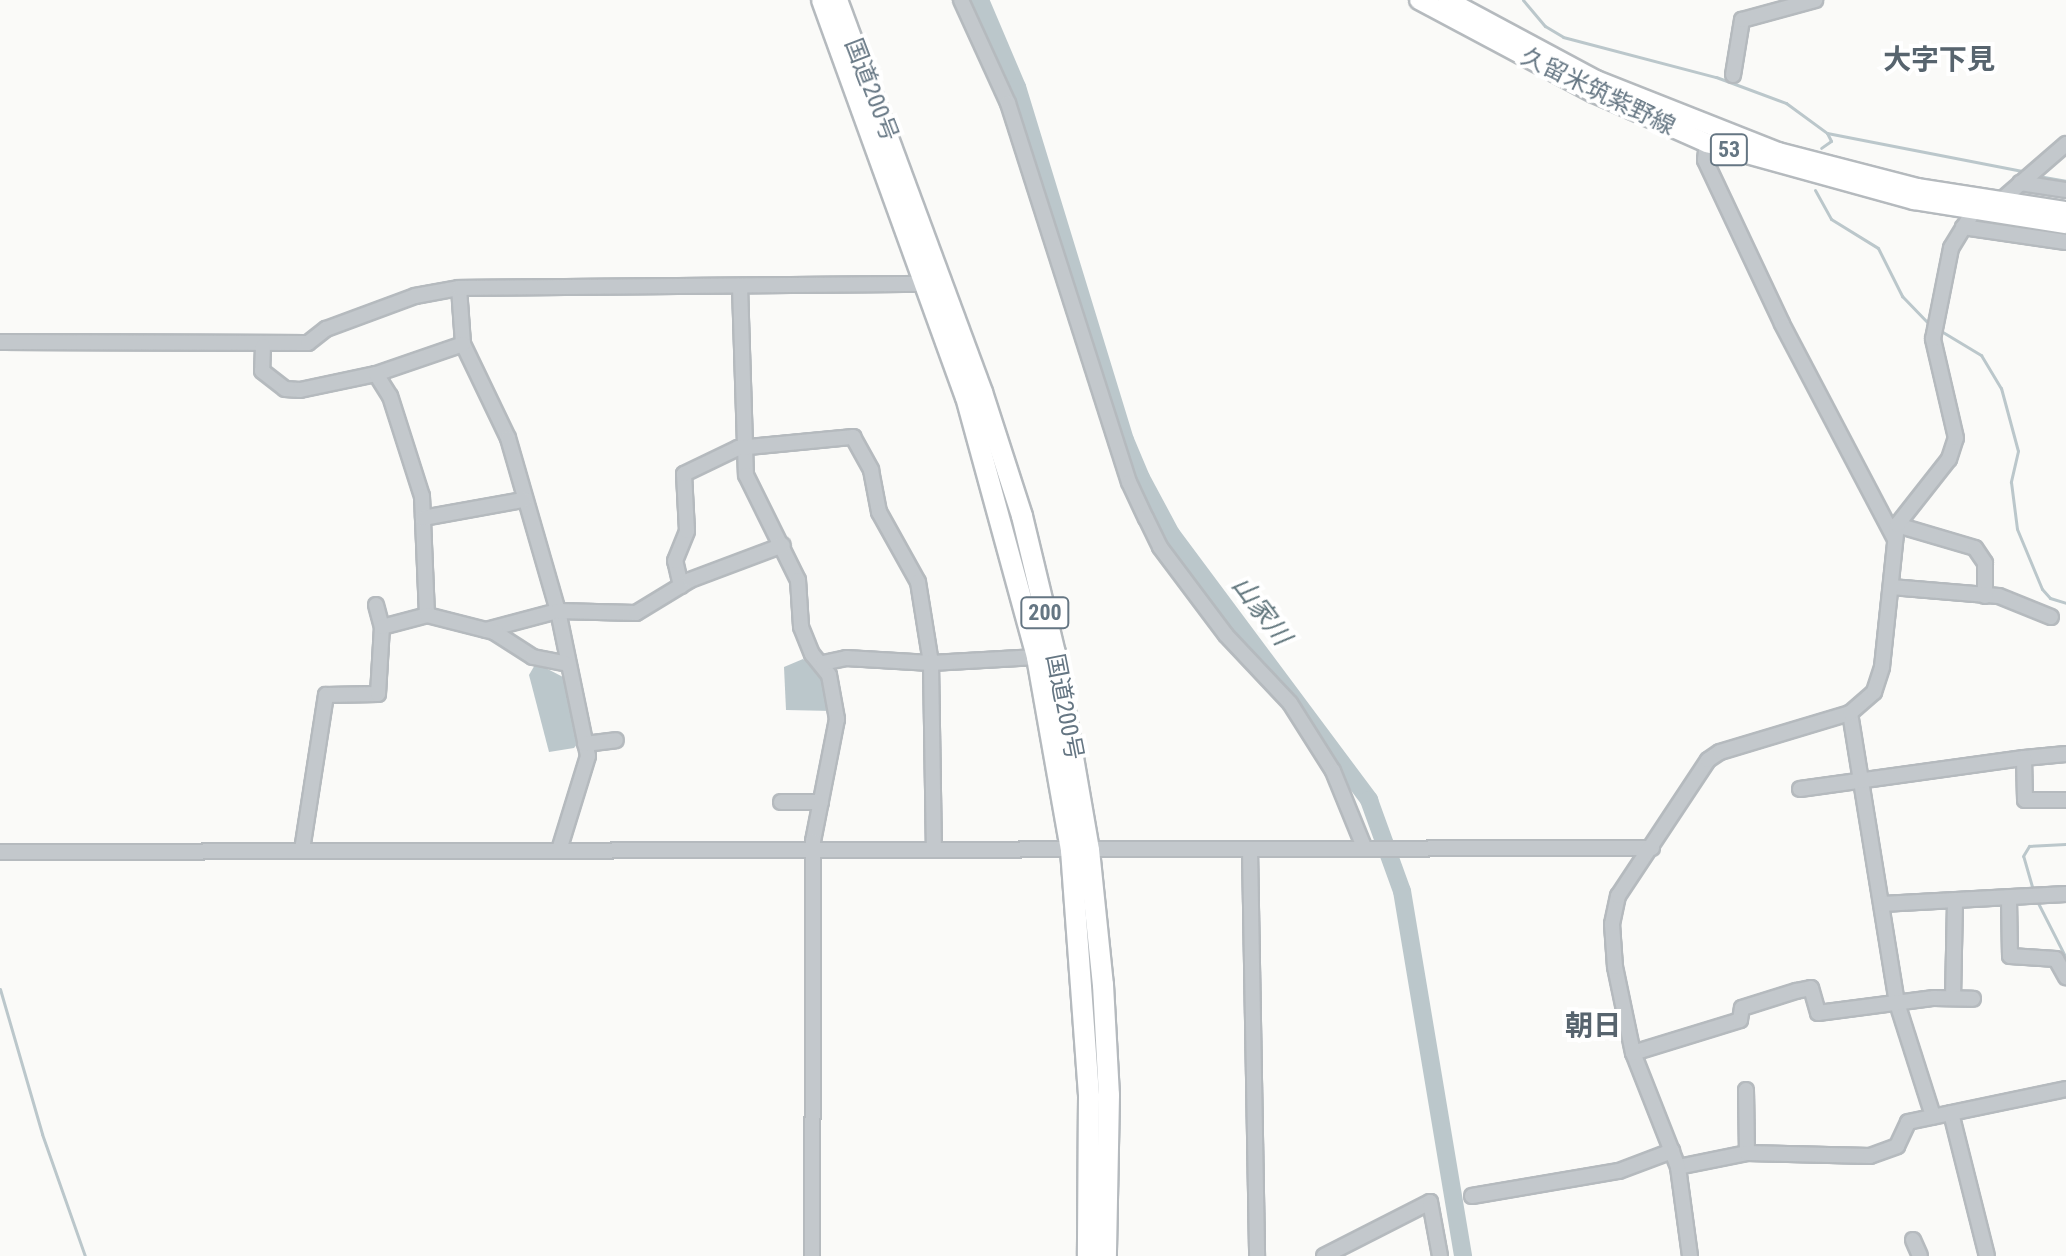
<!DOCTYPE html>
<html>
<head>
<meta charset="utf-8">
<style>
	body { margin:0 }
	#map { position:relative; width:2066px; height:1256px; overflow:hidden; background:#fafaf8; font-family:"Roboto Condensed","Noto Sans JP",sans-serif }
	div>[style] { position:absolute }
	.water>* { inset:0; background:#bbc7cb }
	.stream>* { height:3px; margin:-1.5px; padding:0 1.5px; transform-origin:1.5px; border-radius:1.5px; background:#bbc7cb }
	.river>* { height:18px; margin:-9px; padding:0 9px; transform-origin:9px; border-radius:9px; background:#bbc7cb }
	.roads { filter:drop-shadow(2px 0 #b5babe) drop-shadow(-2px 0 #b5babe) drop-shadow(0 2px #b5babe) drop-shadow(0 -2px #b5babe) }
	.minor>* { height:14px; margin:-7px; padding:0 7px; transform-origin:7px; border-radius:7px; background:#c3c8cc }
	.major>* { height:18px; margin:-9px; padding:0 9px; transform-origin:9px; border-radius:9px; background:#fff }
	.highway>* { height:20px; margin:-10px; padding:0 10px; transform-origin:10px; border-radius:10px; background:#fff }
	span { translate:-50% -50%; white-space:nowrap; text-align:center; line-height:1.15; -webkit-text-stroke:8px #fff; paint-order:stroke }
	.shield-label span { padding:2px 6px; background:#fff; border:2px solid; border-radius:6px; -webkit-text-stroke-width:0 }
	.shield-label { font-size:22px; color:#657683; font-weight:700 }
	.street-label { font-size:24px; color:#657683 }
	.water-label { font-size:26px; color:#60757c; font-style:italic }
	.quarter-label { font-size:28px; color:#57646e; font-weight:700 }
</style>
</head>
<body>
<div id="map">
	<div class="water">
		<i style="clip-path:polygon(803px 659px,821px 671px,833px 711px,786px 710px,784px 667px)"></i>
		<i style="clip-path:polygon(536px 663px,563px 677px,578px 743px,574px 748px,549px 752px,529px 675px)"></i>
	</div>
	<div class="stream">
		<i style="left:1523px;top:0;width:34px;rotate:50deg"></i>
		<i style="left:1545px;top:26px;width:21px;rotate:31deg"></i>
		<i style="left:1563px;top:37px;width:158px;rotate:14.7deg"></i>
		<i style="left:1716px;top:77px;width:75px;rotate:20.4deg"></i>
		<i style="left:1786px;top:103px;width:51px;rotate:36.2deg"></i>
		<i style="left:1827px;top:133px;width:9px;rotate:63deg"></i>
		<i style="left:1831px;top:141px;width:12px;rotate:145deg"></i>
		<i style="left:1827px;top:133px;width:204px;rotate:11deg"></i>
		<i style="left:2038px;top:176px;width:28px;rotate:10deg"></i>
		<i style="left:1815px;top:190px;width:33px;rotate:61deg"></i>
		<i style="left:1831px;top:219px;width:55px;rotate:31.7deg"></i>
		<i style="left:1878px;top:248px;width:54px;rotate:63.4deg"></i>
		<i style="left:1902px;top:296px;width:42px;rotate:46deg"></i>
		<i style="left:1941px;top:331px;width:47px;rotate:31deg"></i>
		<i style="left:1981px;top:355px;width:39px;rotate:59deg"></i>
		<i style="left:2001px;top:388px;width:65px;rotate:74.9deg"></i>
		<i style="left:2018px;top:451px;width:32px;rotate:103deg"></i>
		<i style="left:2011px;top:482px;width:47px;rotate:82.7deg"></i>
		<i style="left:2017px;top:529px;width:65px;rotate:67.4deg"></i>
		<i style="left:2042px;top:589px;width:12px;rotate:48deg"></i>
		<i style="left:2050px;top:598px;width:17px;rotate:17deg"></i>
		<i style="left:2033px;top:890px;width:35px;rotate:-106deg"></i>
		<i style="left:2023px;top:856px;width:12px;rotate:-59deg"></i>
		<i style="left:2029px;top:846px;width:37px;rotate:-3deg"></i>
		<i style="left:2037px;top:901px;width:64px;rotate:63deg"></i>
		<i style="left:0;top:989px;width:151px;rotate:73.8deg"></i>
		<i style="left:42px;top:1134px;width:129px;rotate:70.6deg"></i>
	</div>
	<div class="river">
		<i style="left:980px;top:0;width:95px;rotate:67deg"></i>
		<i style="left:1017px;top:87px;width:369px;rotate:73deg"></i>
		<i style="left:1125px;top:440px;width:41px;rotate:67.2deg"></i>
		<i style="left:1141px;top:478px;width:64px;rotate:61.8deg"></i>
		<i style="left:1171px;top:534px;width:332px;rotate:53.3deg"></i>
		<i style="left:1369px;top:800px;width:97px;rotate:70.1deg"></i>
		<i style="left:1402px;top:891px;width:370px;rotate:80.5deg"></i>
	</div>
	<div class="roads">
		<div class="minor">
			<i style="left:961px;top:0;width:113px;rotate:65.5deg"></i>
			<i style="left:1008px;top:103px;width:398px;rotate:72.3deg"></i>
			<i style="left:1129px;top:482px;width:40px;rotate:65deg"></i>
			<i style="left:1146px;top:518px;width:32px;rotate:64deg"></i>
			<i style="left:1160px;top:547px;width:110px;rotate:53.1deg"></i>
			<i style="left:1226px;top:635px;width:93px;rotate:46.7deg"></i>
			<i style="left:1290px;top:703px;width:80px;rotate:57.7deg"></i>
			<i style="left:1333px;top:771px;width:82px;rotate:67.8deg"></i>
			<i style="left:1733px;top:75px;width:56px;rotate:-80.7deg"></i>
			<i style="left:1742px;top:20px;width:76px;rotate:-15.3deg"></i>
			<i style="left:1707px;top:143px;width:17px;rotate:97deg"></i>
			<i style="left:1705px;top:160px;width:181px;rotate:64.8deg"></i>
			<i style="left:1782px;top:324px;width:243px;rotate:62.3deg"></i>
			<i style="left:2020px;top:183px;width:47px;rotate:8.7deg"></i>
			<i style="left:1999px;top:202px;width:89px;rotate:-40.9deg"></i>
			<i style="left:1963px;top:227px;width:104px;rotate:8.3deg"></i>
			<i style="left:740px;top:286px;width:189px;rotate:88.2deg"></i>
			<i style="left:746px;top:475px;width:117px;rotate:63.7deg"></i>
			<i style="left:798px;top:580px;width:47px;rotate:86.3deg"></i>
			<i style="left:801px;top:627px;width:29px;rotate:68deg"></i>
			<i style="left:812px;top:654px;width:27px;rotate:51deg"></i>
			<i style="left:829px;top:675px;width:45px;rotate:79.7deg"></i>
			<i style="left:837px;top:719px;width:124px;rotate:101.1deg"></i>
			<i style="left:813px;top:841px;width:415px;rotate:90.1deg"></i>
			<i style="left:459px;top:288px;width:56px;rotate:85.9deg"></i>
			<i style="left:463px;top:344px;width:104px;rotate:64.4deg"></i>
			<i style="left:508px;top:438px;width:180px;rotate:73.9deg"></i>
			<i style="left:558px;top:611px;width:148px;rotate:78.3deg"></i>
			<i style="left:588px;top:756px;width:98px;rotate:107.1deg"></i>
			<i style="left:0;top:342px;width:308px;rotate:0.2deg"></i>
			<i style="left:308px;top:343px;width:23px;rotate:-38deg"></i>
			<i style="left:326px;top:329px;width:95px;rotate:-20.3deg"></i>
			<i style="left:415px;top:296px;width:45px;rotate:-10.3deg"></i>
			<i style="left:459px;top:288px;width:466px;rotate:-0.5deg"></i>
			<i style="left:263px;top:346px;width:25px;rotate:92deg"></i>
			<i style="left:262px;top:371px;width:29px;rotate:38deg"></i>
			<i style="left:285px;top:389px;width:15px;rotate:4deg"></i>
			<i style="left:300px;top:390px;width:78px;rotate:-11.9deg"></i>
			<i style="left:376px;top:374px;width:92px;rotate:-19deg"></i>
			<i style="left:376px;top:374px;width:26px;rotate:58deg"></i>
			<i style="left:390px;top:396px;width:105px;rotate:72.3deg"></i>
			<i style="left:422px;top:496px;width:119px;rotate:87.6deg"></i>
			<i style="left:423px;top:518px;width:102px;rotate:-10.2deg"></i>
			<i style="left:1897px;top:525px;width:81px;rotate:16.4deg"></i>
			<i style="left:1975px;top:548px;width:18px;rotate:56deg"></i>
			<i style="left:1985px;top:563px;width:33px;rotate:90deg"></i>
			<i style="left:681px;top:586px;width:26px;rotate:-103deg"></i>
			<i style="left:675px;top:561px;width:32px;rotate:-68deg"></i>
			<i style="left:687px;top:531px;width:57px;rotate:-93deg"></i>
			<i style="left:684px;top:474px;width:60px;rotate:-25.7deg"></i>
			<i style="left:738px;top:448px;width:116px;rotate:-5.5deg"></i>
			<i style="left:853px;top:437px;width:38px;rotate:61deg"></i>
			<i style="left:871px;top:470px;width:43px;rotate:79.2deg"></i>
			<i style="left:879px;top:512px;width:80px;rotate:60.9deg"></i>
			<i style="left:918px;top:582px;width:82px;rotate:80.9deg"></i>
			<i style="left:931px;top:663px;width:187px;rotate:89.1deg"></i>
			<i style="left:1891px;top:587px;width:108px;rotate:4.8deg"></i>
			<i style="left:1999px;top:596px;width:56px;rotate:22deg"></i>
			<i style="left:376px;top:605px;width:23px;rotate:75deg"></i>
			<i style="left:486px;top:630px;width:74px;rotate:-14.8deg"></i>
			<i style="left:558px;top:611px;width:78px;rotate:1.5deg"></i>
			<i style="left:636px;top:613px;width:63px;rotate:-31.4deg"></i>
			<i style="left:690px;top:580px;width:99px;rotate:-20.6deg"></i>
			<i style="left:823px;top:663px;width:24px;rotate:-12deg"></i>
			<i style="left:846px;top:658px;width:85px;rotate:3.4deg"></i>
			<i style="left:931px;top:663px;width:106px;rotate:-3.2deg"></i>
			<i style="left:1850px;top:713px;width:294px;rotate:80.8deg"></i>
			<i style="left:1897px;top:1003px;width:119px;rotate:72.3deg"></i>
			<i style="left:585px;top:744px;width:31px;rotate:-7deg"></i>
			<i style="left:2024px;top:758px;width:42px;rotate:-5.4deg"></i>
			<i style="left:1800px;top:789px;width:226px;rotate:-7.9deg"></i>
			<i style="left:2024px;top:758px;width:42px;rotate:88.6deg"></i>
			<i style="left:2025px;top:800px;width:41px"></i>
			<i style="left:781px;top:802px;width:40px"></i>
			<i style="left:1250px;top:849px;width:407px;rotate:89deg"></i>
			<i style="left:302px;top:850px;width:157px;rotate:-81.2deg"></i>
			<i style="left:326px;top:695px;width:52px;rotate:-1.1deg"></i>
			<i style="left:378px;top:694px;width:67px;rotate:-86.6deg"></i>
			<i style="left:382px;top:627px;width:47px;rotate:-14.9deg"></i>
			<i style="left:427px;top:615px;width:69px;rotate:14.2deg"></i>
			<i style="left:494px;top:632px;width:46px;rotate:32.7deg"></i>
			<i style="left:533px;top:657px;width:33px;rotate:11deg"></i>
			<i style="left:0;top:852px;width:1652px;rotate:-0.14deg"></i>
			<i style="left:2009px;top:899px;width:57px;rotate:89deg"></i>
			<i style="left:2010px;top:956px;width:46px;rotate:3.7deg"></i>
			<i style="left:2056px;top:959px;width:21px;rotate:61deg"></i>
			<i style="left:1882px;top:904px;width:184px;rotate:-3.1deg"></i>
			<i style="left:1953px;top:998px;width:97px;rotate:-88.8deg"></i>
			<i style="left:1633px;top:1053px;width:112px;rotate:-17.1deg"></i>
			<i style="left:1740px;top:1020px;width:12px;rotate:-81deg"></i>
			<i style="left:1742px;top:1008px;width:57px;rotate:-17.5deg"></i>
			<i style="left:1796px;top:991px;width:15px;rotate:-11deg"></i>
			<i style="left:1811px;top:988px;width:26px;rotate:74deg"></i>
			<i style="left:1818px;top:1013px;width:117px;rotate:-7.4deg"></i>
			<i style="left:1934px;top:998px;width:39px;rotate:1deg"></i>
			<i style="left:1746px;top:1090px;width:63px;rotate:89.1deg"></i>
			<i style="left:1951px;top:1113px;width:147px;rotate:75.9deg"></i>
			<i style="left:1678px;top:1167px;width:70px;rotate:-11.5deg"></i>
			<i style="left:1747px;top:1153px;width:123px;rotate:1.4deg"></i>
			<i style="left:1870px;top:1156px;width:29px;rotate:-20deg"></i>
			<i style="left:1897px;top:1146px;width:26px;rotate:-65deg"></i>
			<i style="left:1908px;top:1122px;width:161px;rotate:-11.8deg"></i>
			<i style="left:1472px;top:1196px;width:149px;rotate:-9.7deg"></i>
			<i style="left:1619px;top:1171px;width:57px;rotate:-20.7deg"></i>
			<i style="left:1913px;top:1240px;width:17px;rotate:66deg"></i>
			<i style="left:1324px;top:1256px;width:119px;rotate:-27deg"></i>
			<i style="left:1430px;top:1202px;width:55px;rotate:79.5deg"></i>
			<i style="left:1690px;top:1256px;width:90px;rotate:-97.7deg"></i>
			<i style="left:1678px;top:1167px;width:123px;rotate:-111.5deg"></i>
			<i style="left:1633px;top:1053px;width:88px;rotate:-101.8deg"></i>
			<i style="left:1615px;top:967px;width:43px;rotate:-94deg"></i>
			<i style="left:1612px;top:924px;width:29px;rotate:-78deg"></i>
			<i style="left:1618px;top:896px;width:163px;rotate:-56.5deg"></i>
			<i style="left:1708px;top:760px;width:14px;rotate:-34deg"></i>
			<i style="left:1720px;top:752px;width:136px;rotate:-16.7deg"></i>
			<i style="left:1850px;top:713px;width:32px;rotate:-41deg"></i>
			<i style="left:1874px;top:692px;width:26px;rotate:-72deg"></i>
			<i style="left:1882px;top:667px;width:143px;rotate:-84deg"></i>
			<i style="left:1897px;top:525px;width:84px;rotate:-51.8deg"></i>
			<i style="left:1949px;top:459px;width:22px;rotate:-72deg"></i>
			<i style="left:1956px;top:438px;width:102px;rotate:-103.1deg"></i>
			<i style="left:1933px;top:339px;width:93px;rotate:-78.8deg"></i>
			<i style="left:1951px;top:248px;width:42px;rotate:-58.6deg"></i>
		</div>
		<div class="major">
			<i style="left:1419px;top:0;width:198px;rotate:28deg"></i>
			<i style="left:1594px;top:93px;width:124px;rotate:23.9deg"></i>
			<i style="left:1707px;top:143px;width:215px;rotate:15.4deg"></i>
			<i style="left:1914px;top:200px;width:154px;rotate:9deg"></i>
			<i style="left:1447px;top:0;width:169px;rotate:28.2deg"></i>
			<i style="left:1596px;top:80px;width:196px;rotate:21.6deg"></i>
			<i style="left:1778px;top:152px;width:144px;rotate:14.5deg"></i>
			<i style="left:1917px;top:188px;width:151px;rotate:8.8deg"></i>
		</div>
		<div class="highway">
			<i style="left:822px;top:0;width:422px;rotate:70.1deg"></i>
			<i style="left:966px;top:397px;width:270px;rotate:74.7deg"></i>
			<i style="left:1037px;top:657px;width:196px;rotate:80deg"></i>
			<i style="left:1071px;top:850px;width:248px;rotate:85.8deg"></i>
			<i style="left:1089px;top:1097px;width:159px;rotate:90.4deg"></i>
			<i style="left:837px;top:0;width:418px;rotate:69.7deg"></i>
			<i style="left:982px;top:392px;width:130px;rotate:72.1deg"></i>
			<i style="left:1022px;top:516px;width:141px;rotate:76.5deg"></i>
			<i style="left:1055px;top:653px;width:200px;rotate:80.2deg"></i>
			<i style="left:1089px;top:850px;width:136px;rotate:84.1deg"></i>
			<i style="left:1103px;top:985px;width:110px;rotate:86.9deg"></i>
			<i style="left:1109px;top:1095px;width:161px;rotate:91.1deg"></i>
		</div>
	</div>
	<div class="shield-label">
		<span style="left:1729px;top:150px">53</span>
		<span style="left:1045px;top:613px">200</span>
	</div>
	<div class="street-label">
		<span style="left:871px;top:90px;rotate:69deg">国道200号</span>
		<span style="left:1598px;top:92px;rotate:26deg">久留米筑紫野線</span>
		<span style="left:1064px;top:707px;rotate:79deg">国道200号</span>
	</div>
	<div class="water-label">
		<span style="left:1261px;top:611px;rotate:53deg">山家川</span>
	</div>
	<div class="quarter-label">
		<span style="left:1939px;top:60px">大字下見</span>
		<span style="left:1593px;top:1026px">朝日</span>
	</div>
</div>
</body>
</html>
